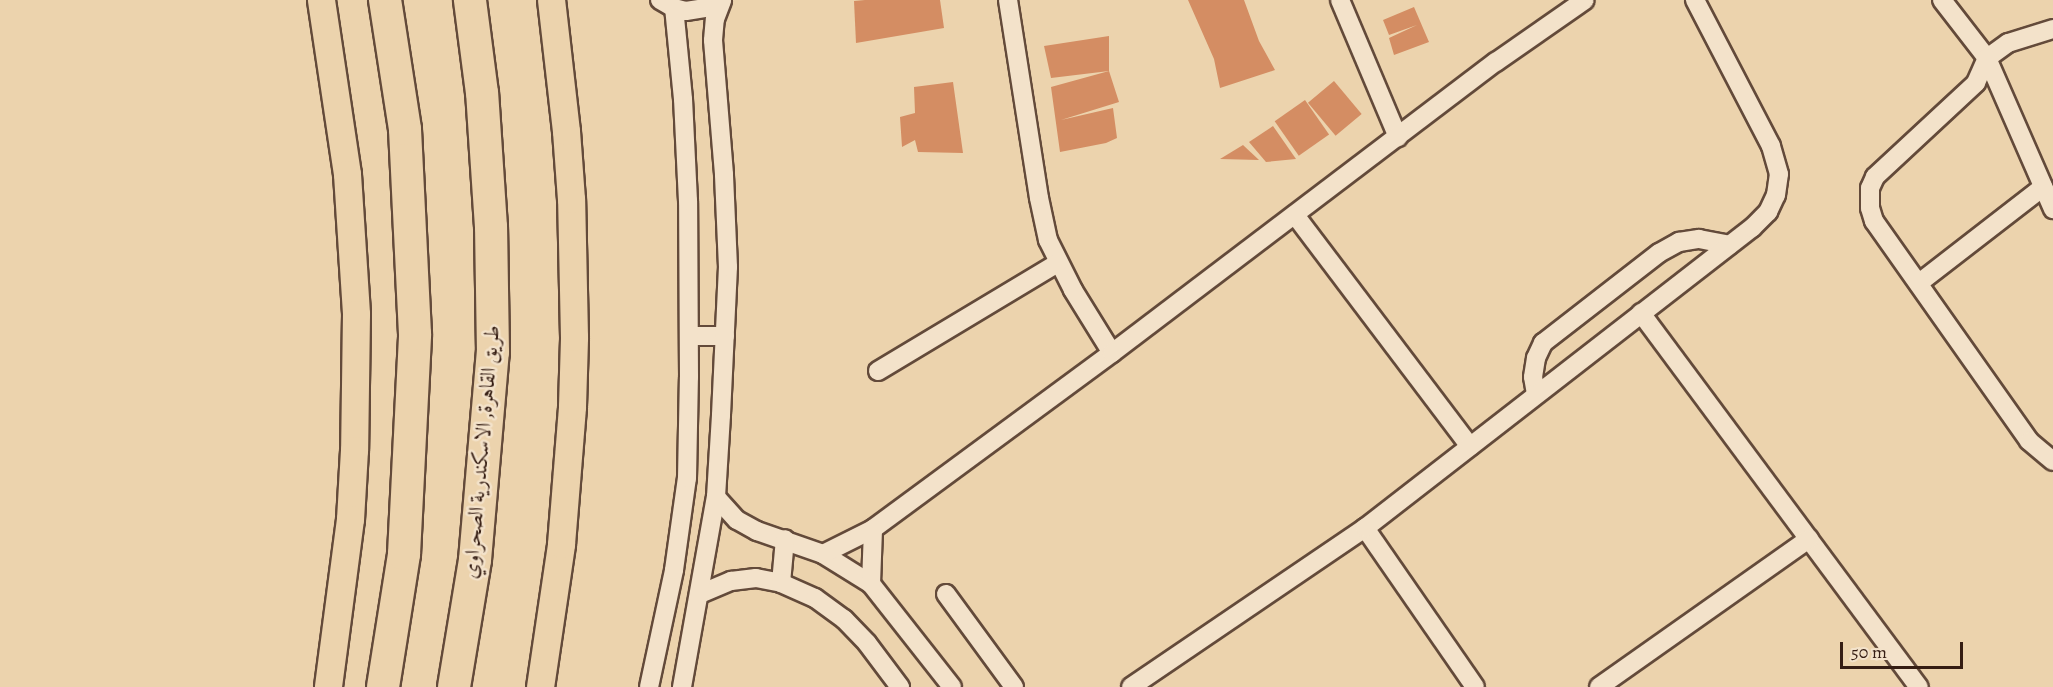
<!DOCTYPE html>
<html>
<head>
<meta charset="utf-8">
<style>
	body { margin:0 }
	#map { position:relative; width:2053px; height:687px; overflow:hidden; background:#ecd3ad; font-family:Alegreya,Amiri,serif }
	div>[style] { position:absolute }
	.building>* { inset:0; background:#d48d63; transform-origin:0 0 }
	.roads { filter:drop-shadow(2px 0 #634a3a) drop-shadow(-2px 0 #634a3a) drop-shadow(0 2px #634a3a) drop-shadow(0 -2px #634a3a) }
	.street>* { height:18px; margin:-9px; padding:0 9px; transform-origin:9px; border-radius:9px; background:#f3e2ca }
	.primary>* { height:27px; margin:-13.5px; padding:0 13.5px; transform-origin:13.5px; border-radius:13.5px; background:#ecd3ad }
	.highway>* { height:32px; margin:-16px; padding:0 16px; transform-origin:16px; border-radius:16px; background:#ecd3ad }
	span { translate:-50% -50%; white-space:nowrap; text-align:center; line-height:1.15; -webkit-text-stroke:5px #f3e2ca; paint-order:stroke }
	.street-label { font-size:21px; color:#351d13 }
	.scale { position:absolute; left:1840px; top:642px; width:123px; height:27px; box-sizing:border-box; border:3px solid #351d13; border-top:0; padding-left:8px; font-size:18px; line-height:21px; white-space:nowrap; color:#351d13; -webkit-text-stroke:4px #f3e2ca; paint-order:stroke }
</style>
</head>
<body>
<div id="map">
	<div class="building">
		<i style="clip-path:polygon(865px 0,940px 0,944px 28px,856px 43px,854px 1px)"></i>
		<i style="clip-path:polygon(1188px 0,1244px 0,1259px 41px,1275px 70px,1220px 88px,1214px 59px)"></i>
		<i style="clip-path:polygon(1414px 7px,1429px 42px,1394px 55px,1389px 38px,1417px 25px,1389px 35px,1383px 20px)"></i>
		<i style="clip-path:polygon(1109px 36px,1109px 71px,1051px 78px,1044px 46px)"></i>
		<i style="clip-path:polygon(1109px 71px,1119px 102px,1061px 120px,1113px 108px,1117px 138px,1106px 143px,1060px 152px,1051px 87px)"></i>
		<i style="left:1334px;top:81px;width:43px;height:34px;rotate:50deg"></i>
		<i style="clip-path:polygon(953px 82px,963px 153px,918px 152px,915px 140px,902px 147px,900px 117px,915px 113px,914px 87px)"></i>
		<i style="left:1305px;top:100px;width:42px;height:37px;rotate:55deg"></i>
		<i style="clip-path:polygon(1273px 126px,1296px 159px,1266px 162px,1249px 142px)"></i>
		<i style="clip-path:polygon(1243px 145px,1259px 160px,1220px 159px)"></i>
	</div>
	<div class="roads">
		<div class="street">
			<i style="left:660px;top:0;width:16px;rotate:30deg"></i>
			<i style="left:674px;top:8px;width:12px;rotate:14deg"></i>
			<i style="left:686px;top:11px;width:25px;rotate:-9deg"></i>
			<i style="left:711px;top:7px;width:13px;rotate:-32deg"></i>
			<i style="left:1008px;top:0;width:200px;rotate:81.1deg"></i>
			<i style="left:1039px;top:198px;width:43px;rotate:77.9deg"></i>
			<i style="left:1048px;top:240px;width:56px;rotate:63.4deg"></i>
			<i style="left:1073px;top:290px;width:74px;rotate:58.2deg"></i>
			<i style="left:1340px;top:0;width:149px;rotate:67.1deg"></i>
			<i style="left:1942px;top:0;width:73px;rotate:52.2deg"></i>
			<i style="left:1987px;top:58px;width:27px;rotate:114deg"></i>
			<i style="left:1976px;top:83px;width:138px;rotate:137.1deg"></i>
			<i style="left:1875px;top:177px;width:12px;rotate:114deg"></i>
			<i style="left:1870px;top:188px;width:20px;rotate:90deg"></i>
			<i style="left:1870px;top:208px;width:14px;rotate:73deg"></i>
			<i style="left:1874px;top:221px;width:269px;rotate:54.8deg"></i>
			<i style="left:2029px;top:441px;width:31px;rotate:40deg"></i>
			<i style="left:2053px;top:29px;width:47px;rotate:162.7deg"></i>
			<i style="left:2008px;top:43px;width:26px;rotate:144deg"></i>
			<i style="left:1987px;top:58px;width:165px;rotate:66.4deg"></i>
			<i style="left:1295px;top:215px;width:290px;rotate:52.9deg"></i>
			<i style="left:1919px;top:283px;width:157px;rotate:-37.7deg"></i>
			<i style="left:1641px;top:313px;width:466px;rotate:53.4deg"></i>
			<i style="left:689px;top:336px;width:36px"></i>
			<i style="left:878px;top:371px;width:210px;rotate:-31deg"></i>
			<i style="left:1536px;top:394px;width:17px;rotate:-100deg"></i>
			<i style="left:1533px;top:377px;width:19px;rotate:-81deg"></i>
			<i style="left:1536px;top:358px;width:17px;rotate:-65deg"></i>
			<i style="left:1543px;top:343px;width:147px;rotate:-37.8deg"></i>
			<i style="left:1659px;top:253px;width:23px;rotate:-29deg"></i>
			<i style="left:1679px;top:242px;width:20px;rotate:-9deg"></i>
			<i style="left:1699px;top:239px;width:31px;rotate:11deg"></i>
			<i style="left:716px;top:497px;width:31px;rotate:48deg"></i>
			<i style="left:737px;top:520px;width:23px;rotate:29deg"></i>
			<i style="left:757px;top:531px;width:70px;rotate:19.2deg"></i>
			<i style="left:823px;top:554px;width:57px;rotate:32deg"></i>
			<i style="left:871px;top:584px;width:131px;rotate:51.8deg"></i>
			<i style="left:1365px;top:528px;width:193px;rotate:55.3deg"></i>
			<i style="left:823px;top:554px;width:56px;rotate:-26.6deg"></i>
			<i style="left:873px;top:529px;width:297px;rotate:-36.4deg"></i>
			<i style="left:1112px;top:353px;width:482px;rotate:-37.2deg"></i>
			<i style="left:1496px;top:62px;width:108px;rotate:-34.9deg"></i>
			<i style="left:781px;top:583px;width:44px;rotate:-84.8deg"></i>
			<i style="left:871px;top:584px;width:55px;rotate:-87.9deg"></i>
			<i style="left:700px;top:594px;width:34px;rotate:-23deg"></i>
			<i style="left:731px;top:581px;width:25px;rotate:-7deg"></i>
			<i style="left:756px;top:578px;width:25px;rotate:11deg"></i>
			<i style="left:781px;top:583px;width:37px;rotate:24deg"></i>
			<i style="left:815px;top:598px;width:36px;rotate:36deg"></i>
			<i style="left:844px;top:619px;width:33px;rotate:46deg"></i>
			<i style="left:867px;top:643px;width:55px;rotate:53.1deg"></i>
			<i style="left:946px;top:594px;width:115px;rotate:53.8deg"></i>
			<i style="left:649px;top:687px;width:120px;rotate:-77.9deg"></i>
			<i style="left:674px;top:570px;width:93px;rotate:-82deg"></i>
			<i style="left:687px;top:478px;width:101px;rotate:-88.9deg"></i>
			<i style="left:689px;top:377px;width:176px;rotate:-90.3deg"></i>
			<i style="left:688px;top:201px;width:102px;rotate:-92.8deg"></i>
			<i style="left:683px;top:99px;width:91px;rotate:-95.6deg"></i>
			<i style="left:682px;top:687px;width:193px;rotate:-79.9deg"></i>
			<i style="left:716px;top:497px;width:82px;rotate:-86.5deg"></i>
			<i style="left:721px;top:415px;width:148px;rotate:-87.3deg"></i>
			<i style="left:728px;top:267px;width:93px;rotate:-92.5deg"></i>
			<i style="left:724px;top:174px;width:134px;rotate:-94.7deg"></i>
			<i style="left:713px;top:40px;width:21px;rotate:-85deg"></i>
			<i style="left:715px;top:19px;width:19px;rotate:-69deg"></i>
			<i style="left:1131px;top:687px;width:283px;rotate:-34.2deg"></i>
			<i style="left:1365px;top:528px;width:490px;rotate:-37.8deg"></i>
			<i style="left:1752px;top:228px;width:23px;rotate:-45deg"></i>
			<i style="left:1768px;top:212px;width:19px;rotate:-65deg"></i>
			<i style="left:1776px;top:195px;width:21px;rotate:-82deg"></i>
			<i style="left:1779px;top:174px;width:29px;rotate:-106deg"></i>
			<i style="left:1771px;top:146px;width:165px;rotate:-117.5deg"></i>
			<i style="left:1599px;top:687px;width:257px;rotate:-35.2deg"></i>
		</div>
		<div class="primary">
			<i style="left:321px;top:0;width:176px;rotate:81.5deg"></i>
			<i style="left:347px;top:174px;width:140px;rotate:86.3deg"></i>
			<i style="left:356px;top:314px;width:136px;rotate:90.8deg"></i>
			<i style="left:354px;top:450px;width:69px;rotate:93.3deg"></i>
			<i style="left:350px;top:519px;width:169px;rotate:97.5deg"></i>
			<i style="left:540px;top:687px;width:145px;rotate:-81.6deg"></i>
			<i style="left:561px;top:544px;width:138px;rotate:-85.4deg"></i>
			<i style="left:572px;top:406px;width:69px;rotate:-88.3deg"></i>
			<i style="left:574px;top:337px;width:138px;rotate:-91.2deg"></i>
			<i style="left:571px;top:199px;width:68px;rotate:-94.2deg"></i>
			<i style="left:566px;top:131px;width:132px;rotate:-96.5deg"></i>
		</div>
		<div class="highway">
			<i style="left:383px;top:687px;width:135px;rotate:-81deg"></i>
			<i style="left:404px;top:554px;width:220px;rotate:-87.1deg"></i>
			<i style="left:415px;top:334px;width:205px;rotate:-92.8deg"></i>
			<i style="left:405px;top:129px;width:131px;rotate:-98.8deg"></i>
			<i style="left:454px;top:687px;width:129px;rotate:-80.6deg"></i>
			<i style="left:475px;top:560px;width:209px;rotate:-85.1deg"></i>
			<i style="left:493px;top:352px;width:125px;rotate:-90.9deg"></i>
			<i style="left:491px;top:227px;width:134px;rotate:-93.8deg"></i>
			<i style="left:482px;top:93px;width:94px;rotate:-97.4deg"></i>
		</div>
	</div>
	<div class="street-label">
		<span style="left:481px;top:452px;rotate:-85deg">طريق القاهرة, الاسكندرية الصحراوي</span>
	</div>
	<div class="scale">50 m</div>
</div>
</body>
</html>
